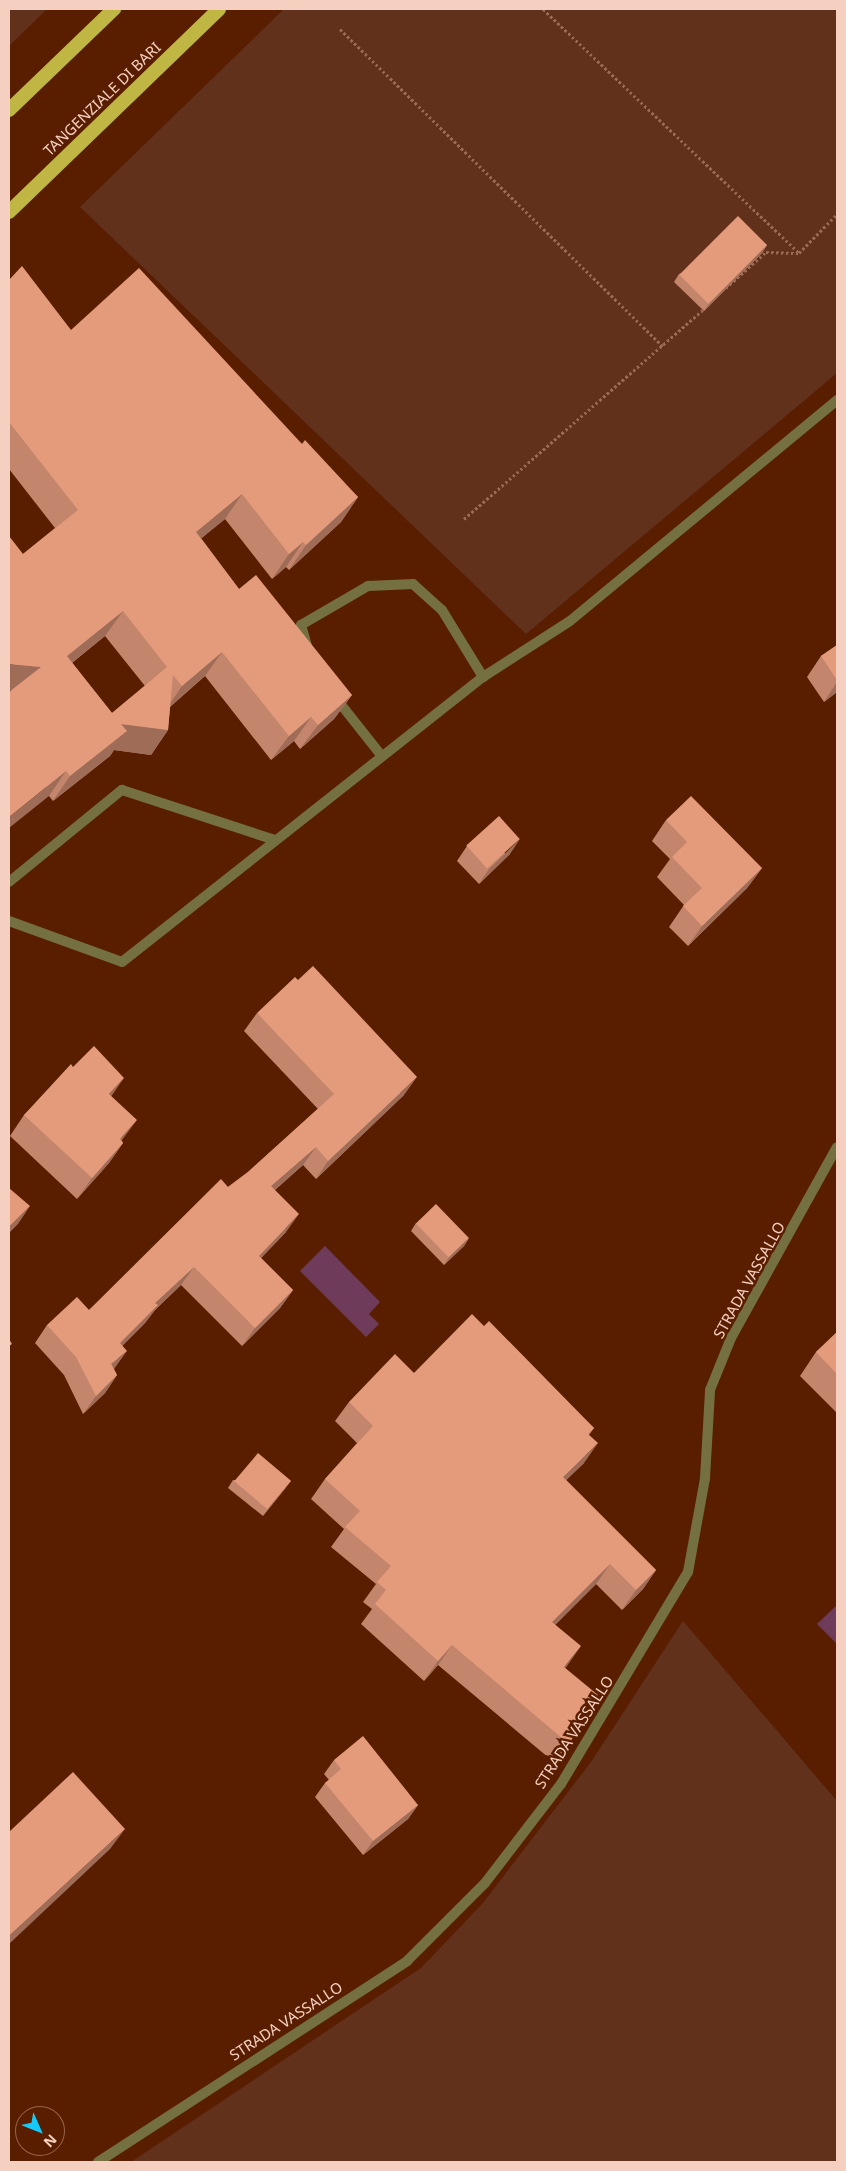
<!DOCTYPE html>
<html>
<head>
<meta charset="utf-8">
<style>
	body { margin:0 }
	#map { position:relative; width:846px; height:2171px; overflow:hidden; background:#591e00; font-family:"Noto Sans",sans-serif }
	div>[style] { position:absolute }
	.green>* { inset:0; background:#61311c }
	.water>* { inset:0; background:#6e3b5a }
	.path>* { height:3px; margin-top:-1.5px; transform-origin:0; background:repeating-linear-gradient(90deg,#9c6a53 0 2.5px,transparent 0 5px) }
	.service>* { height:10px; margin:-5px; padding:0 5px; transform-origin:5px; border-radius:5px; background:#747042 }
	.minor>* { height:10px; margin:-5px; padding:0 5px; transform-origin:5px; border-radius:5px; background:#747042 }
	.trunk>* { height:14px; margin:-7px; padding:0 7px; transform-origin:7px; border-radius:7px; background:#c0b644 }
	.wall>* { inset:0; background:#c3856b }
	.shaded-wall>* { inset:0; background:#9f6c57 }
	.building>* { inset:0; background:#e39b7c; transform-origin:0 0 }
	span { translate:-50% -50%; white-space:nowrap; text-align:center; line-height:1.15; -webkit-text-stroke:5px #591e00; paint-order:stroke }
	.street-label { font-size:15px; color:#f5cfc0 }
	.frame { position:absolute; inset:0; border:10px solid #f5cfc0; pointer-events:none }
	.north { position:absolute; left:15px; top:2106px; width:50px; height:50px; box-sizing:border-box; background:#591e00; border:1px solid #97654d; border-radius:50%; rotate:134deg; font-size:14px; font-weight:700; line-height:20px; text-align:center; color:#f5cfc0 }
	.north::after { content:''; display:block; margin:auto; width:18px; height:22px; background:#14cafb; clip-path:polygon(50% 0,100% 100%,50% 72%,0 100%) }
</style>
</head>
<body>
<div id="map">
	<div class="green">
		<i style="clip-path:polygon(9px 9px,47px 9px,9px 46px)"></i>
		<i style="clip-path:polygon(284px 9px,837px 9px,837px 373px,526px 634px,80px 207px)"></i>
		<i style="clip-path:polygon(683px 1621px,837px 1801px,837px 2162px,131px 2162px,421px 1968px,483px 1903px,591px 1762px)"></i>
	</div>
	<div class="water">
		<i style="clip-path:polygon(325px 1246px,380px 1302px,369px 1314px,379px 1324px,366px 1337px,300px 1271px)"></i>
		<i style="clip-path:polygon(837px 1605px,837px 1644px,817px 1624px)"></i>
	</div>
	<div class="path">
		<i style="left:543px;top:9px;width:354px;rotate:43.6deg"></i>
		<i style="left:340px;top:29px;width:453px;rotate:44.5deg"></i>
		<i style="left:726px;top:288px;width:54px;rotate:-42deg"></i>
		<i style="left:766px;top:252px;width:33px;rotate:2deg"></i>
		<i style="left:799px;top:253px;width:54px;rotate:-45.7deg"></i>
		<i style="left:464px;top:519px;width:320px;rotate:-41.2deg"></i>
	</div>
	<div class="service">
		<i style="left:307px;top:646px;width:22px;rotate:-106deg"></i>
		<i style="left:301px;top:625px;width:78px;rotate:-30.2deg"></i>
		<i style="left:368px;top:586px;width:45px;rotate:-2.5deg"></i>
		<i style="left:413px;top:584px;width:39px;rotate:42deg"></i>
		<i style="left:442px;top:610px;width:79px;rotate:58.5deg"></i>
		<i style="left:335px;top:697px;width:74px;rotate:51.6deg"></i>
		<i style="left:9px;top:882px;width:146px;rotate:-39.2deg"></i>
		<i style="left:122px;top:790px;width:161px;rotate:18.1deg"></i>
		<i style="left:9px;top:921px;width:120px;rotate:19.9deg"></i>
		<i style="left:122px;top:962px;width:460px;rotate:-38.3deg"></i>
		<i style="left:483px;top:677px;width:103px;rotate:-32.8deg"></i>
		<i style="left:570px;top:621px;width:347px;rotate:-39.6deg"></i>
	</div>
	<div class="minor">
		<i style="left:98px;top:2162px;width:369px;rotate:-33deg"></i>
		<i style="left:407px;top:1961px;width:110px;rotate:-45deg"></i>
		<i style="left:485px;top:1883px;width:125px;rotate:-52.5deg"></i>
		<i style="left:561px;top:1784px;width:247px;rotate:-59.1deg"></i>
		<i style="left:688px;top:1572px;width:96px;rotate:-79.7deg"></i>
		<i style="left:705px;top:1478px;width:88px;rotate:-86.7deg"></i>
		<i style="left:710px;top:1390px;width:56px;rotate:-68deg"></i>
		<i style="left:731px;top:1338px;width:218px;rotate:-61deg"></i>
	</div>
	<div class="trunk">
		<i style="left:9px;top:110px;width:146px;rotate:-43.9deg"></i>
		<i style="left:9px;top:212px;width:292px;rotate:-44deg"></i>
	</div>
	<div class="wall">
		<i style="clip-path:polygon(767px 245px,762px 253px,704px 311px,674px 282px,679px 274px)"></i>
		<i style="clip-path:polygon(evenodd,9px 280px,71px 330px,302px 444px,358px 497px,341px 522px,289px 570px,286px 567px,272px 579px,225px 519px,201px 538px,239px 589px,352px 695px,334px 719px,300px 749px,294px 741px,271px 760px,205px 676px,170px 707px,168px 730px,151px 755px,114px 750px,110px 756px,53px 801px,49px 796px,11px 690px,23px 554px,55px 528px,9px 469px,9px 280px,105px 636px,145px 686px,112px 713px,72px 663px,105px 636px)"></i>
		<i style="clip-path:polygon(837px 645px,837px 692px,824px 702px,807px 677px,821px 656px)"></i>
		<i style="clip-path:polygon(666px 820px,762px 868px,747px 888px,688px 946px,669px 927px,684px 905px,657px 877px,670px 859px,652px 841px)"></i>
		<i style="clip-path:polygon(467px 846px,510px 854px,479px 884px,457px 861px)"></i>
		<i style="clip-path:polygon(257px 1013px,404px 1095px,316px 1179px,303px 1165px,275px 1190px,286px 1232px,261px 1258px,293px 1290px,280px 1308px,242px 1346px,181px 1285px,155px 1310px,145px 1323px,122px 1346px,114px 1369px,117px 1375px,105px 1393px,83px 1414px,64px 1375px,35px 1343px,47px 1325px,89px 1310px,228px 1187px,248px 1172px,318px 1109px,244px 1031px)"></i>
		<i style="clip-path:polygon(73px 1067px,111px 1096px,122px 1141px,123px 1143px,109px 1163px,77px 1199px,10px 1136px,24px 1115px)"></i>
		<i style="clip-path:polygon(416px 1223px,469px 1238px,464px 1246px,444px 1265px,411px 1231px)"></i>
		<i style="clip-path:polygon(484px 1326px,594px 1428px,589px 1435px,584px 1463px,566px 1480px,656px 1570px,643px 1589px,622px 1610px,596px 1584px,555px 1625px,565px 1668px,569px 1744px,555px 1763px,438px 1665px,424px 1681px,361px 1624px,372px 1609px,363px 1602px,376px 1584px,331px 1547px,344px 1529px,311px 1499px,325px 1479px,357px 1443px,335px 1421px,349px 1402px,414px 1373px)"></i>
		<i style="clip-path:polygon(837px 1332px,837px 1413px,800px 1376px,816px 1352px)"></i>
		<i style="clip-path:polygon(233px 1480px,291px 1481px,263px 1516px,228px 1488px)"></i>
		<i style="clip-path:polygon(334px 1760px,418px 1805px,408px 1819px,363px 1855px,315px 1797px,325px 1783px,329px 1780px,324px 1774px)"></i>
	</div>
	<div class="shaded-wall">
		<i style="clip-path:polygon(767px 245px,762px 253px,704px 311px,709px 304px)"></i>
		<i style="clip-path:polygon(242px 494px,225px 519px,179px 557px,196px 532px)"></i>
		<i style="clip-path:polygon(358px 497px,341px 522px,289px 570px,306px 545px)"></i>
		<i style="clip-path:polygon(303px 542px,286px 567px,272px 579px,289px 554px)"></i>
		<i style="clip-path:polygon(123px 611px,105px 636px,49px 681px,67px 656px)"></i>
		<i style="clip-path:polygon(222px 652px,205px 676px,165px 711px,182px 686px)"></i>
		<i style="clip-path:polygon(9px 664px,41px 667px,23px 692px,9px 690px)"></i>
		<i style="clip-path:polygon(837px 682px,837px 692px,824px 702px)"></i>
		<i style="clip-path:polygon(352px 695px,334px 719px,300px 749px,318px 725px)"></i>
		<i style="clip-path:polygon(311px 717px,294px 741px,271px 760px,289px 736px)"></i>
		<i style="clip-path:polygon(121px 724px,168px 730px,151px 755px,114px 750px,110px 756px,53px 801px,70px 776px)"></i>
		<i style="clip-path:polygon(66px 771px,49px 796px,9px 828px,9px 817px)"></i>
		<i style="clip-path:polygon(520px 839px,510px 854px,479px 884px,489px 869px)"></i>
		<i style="clip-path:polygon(762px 868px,747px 888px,688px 946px,702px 926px)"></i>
		<i style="clip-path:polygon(417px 1077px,404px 1095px,316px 1179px,328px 1161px)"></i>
		<i style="clip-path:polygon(124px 1078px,110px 1098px,109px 1094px)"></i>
		<i style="clip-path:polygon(137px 1120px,122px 1140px,105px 1160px,120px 1139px)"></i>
		<i style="clip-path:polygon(123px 1143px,109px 1163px,77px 1199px,92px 1178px)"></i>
		<i style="clip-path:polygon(316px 1147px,303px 1165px,259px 1204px,271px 1186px)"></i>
		<i style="clip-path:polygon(30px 1206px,18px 1224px,9px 1233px,9px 1227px)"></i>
		<i style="clip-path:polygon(299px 1214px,286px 1232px,246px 1274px,259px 1256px)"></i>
		<i style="clip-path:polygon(469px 1238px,464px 1246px,444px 1265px,449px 1257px)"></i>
		<i style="clip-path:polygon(194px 1267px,181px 1285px,155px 1310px,145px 1323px,107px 1361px,120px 1343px,155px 1303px)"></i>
		<i style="clip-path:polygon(293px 1290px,280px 1308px,242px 1346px,255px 1328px)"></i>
		<i style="clip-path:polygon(127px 1351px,114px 1369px,111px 1364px)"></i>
		<i style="clip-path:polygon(117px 1375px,105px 1393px,83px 1414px,96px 1396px)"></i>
		<i style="clip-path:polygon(598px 1443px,584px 1463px,549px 1497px,563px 1477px)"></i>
		<i style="clip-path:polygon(291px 1481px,285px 1489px,263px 1516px,268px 1509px)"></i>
		<i style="clip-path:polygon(610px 1564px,596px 1584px,538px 1642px,552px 1622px)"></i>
		<i style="clip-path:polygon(656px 1570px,643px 1589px,622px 1610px,636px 1590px)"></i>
		<i style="clip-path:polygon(452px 1645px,438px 1665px,424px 1681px,438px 1661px)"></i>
		<i style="clip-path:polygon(581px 1646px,567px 1666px,550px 1687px,564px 1667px)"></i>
		<i style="clip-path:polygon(418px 1805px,408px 1819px,363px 1855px,373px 1841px)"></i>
		<i style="clip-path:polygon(125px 1829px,110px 1849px,9px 1944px,9px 1936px)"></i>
	</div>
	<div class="building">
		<i style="left:738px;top:216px;width:41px;height:83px;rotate:45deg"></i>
		<i style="clip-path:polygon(evenodd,22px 266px,71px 330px,139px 268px,302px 444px,305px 440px,358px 497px,306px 545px,303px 542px,289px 554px,242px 494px,196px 532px,239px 589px,256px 575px,352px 695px,318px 725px,311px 717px,289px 736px,222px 652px,182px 686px,173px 675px,168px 730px,121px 724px,127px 731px,70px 776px,66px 771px,9px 817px,9px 692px,41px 667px,9px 664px,9px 536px,23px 554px,78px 510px,9px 422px,9px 280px,22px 266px,123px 611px,167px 667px,112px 713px,67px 656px,123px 611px)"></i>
		<i style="clip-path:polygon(837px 645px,837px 680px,821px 656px)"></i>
		<i style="clip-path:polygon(691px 796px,762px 868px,702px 926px,683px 906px,702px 888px,672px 857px,687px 842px,666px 820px)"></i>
		<i style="left:499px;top:816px;width:31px;height:44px;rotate:48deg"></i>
		<i style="clip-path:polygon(313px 966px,417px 1077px,328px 1161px,316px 1147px,271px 1186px,299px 1214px,259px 1256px,293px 1290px,255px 1328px,194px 1267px,155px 1303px,158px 1305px,120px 1343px,127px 1351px,111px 1364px,117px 1375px,96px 1396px,76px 1357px,47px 1325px,77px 1297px,89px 1310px,221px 1179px,228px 1187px,248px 1172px,334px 1094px,257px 1013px,295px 977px,298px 980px)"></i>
		<i style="clip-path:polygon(94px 1046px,124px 1078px,109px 1094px,137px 1120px,120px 1139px,123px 1143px,92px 1178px,24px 1115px,71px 1064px,73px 1067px)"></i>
		<i style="clip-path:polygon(9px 1188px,30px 1206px,9px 1227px)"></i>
		<i style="left:436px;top:1204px;width:47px;height:28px;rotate:46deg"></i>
		<i style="clip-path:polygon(472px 1314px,484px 1326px,489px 1321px,594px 1428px,588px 1434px,598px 1443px,563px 1477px,656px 1570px,636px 1590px,610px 1564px,552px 1622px,581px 1646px,564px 1667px,598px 1695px,569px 1744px,452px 1645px,438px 1661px,375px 1604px,386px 1590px,377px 1582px,391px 1566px,345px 1527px,360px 1511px,325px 1479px,373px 1426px,349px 1402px,395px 1354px,414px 1373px)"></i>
		<i style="clip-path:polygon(837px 1332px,837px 1374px,816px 1352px)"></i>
		<i style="clip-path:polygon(9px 1339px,12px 1344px,9px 1346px)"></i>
		<i style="left:258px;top:1453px;width:43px;height:37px;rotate:40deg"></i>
		<i style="clip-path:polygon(363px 1736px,418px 1805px,373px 1841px,325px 1783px,341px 1769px,334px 1760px)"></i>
		<i style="clip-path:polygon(73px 1772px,125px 1829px,9px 1936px,9px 1832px)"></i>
	</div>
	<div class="street-label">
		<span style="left:102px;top:99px;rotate:-44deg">TANGENZIALE DI BARI</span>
		<span style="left:749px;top:1280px;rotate:-61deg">STRADA VASSALLO</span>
		<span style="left:574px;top:1732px;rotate:-57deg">STRADA VASSALLO</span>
		<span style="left:286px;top:2021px;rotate:-33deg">STRADA VASSALLO</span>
	</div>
	<div class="frame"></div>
	<div class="north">N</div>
</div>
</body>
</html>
